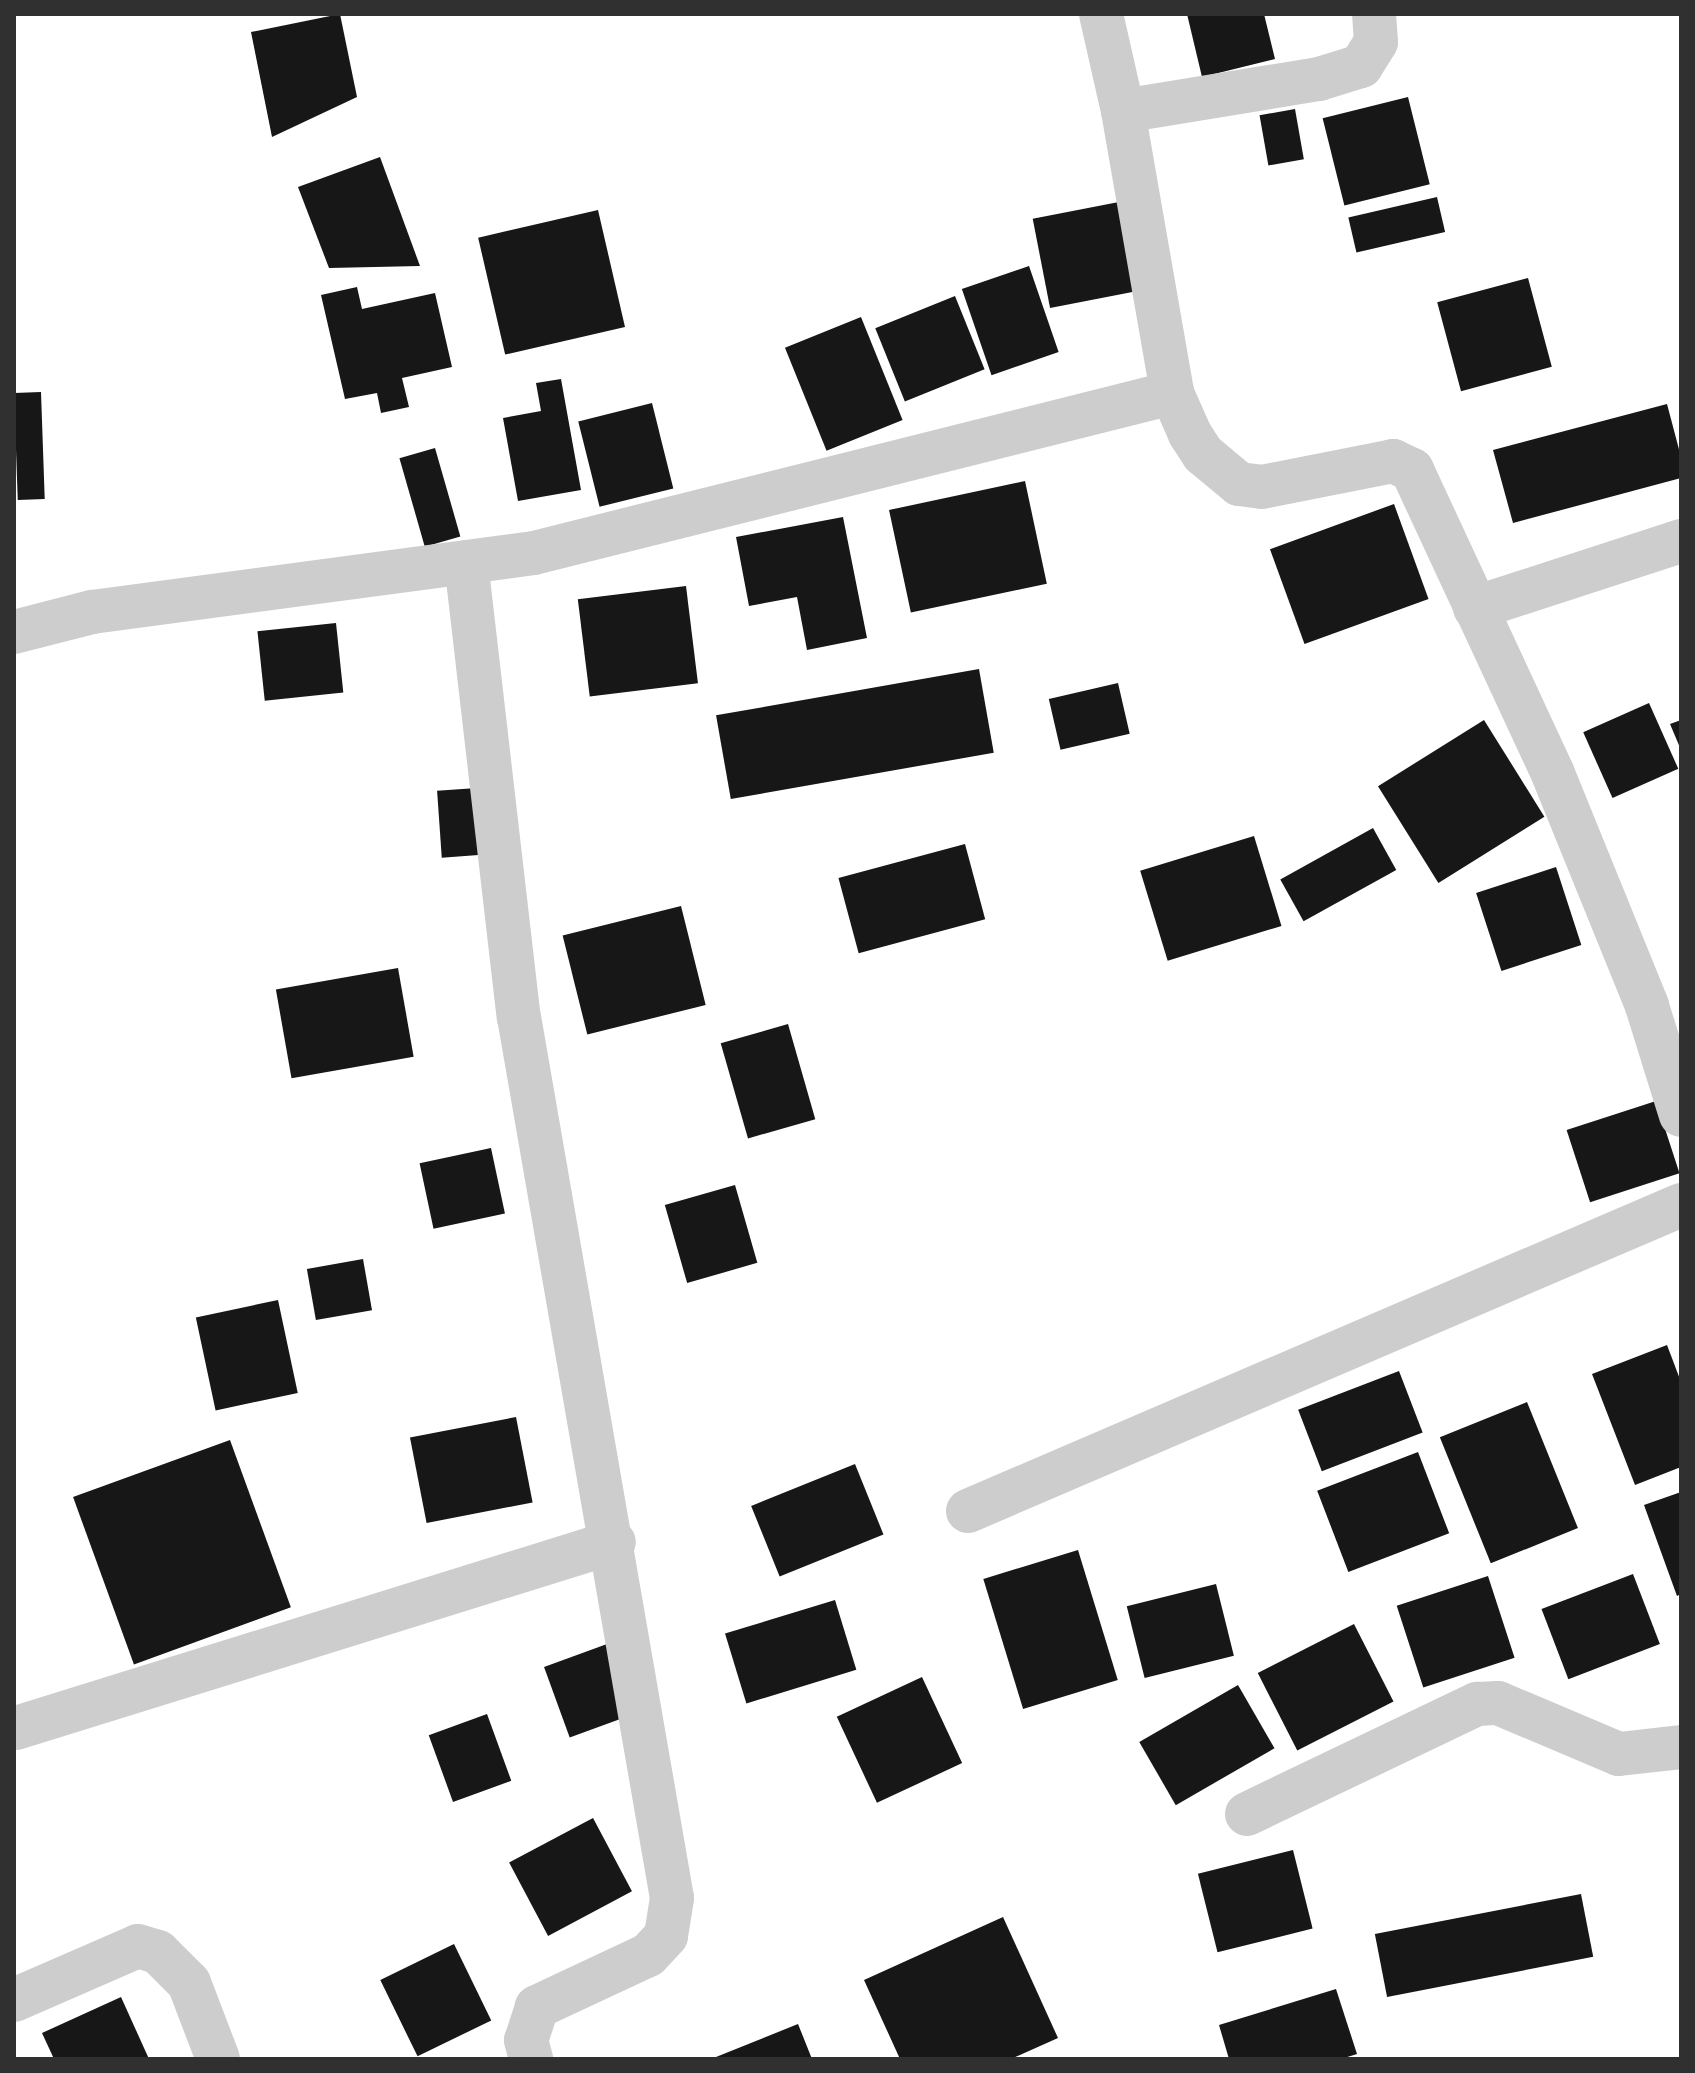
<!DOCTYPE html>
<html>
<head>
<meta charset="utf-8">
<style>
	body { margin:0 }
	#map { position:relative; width:1695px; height:2073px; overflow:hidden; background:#fff; font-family:Figtree,sans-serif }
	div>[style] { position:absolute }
	.building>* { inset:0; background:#171717; transform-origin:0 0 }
	.minor>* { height:44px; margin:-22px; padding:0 22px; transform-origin:22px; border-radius:22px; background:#cdcdcd }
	span { translate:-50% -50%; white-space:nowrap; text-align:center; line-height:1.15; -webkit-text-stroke:8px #fff; paint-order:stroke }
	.frame { position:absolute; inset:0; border:16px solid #303030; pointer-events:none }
</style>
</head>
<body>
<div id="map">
	<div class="building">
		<i style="clip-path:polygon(340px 14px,357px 97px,272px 137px,251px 32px)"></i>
		<i style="clip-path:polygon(1187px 14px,1264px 14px,1275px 59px,1202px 77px)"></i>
		<i style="left:1408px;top:97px;width:90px;height:88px;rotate:76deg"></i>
		<i style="left:1295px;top:109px;width:51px;height:36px;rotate:80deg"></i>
		<i style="clip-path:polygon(380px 157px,420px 266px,329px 268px,298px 187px)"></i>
		<i style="left:1437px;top:197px;width:36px;height:91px;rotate:77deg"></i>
		<i style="left:1124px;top:201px;width:91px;height:93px;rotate:79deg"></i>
		<i style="left:598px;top:210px;width:120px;height:123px;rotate:77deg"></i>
		<i style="left:1029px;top:266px;width:91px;height:71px;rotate:71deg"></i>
		<i style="left:1528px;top:278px;width:92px;height:94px;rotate:75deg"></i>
		<i style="clip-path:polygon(357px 287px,362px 309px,435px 293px,452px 367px,402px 378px,409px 407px,381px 413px,377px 393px,345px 399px,321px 295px)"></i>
		<i style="left:955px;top:296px;width:79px;height:86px;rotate:68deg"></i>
		<i style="left:861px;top:317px;width:111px;height:82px;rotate:68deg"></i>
		<i style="clip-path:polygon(561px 379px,581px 490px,518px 501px,503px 418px,541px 411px,536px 383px)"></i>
		<i style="left:41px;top:392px;width:107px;height:27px;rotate:88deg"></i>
		<i style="left:652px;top:403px;width:88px;height:76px;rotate:76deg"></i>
		<i style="clip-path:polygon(1667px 404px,1681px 457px,1681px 478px,1513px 523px,1493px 450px)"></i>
		<i style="left:435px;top:448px;width:92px;height:37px;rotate:74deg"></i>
		<i style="left:1025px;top:481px;width:105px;height:139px;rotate:78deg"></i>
		<i style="left:1394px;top:504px;width:101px;height:132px;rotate:70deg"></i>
		<i style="clip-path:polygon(843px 517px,867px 638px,807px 650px,797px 597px,749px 606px,736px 537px)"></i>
		<i style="left:686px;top:586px;width:98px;height:109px;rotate:83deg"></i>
		<i style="left:336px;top:623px;width:70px;height:79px;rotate:84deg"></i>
		<i style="left:979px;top:669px;width:85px;height:267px;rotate:80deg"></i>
		<i style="left:1118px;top:683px;width:52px;height:71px;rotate:77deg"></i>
		<i style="left:1649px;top:703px;width:72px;height:72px;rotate:66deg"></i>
		<i style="left:1484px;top:720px;width:114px;height:125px;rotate:58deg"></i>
		<i style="clip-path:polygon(1681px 720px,1681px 750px,1670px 724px)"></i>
		<i style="left:477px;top:788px;width:67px;height:40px;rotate:86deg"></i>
		<i style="left:1373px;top:828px;width:48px;height:106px;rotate:61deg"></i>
		<i style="left:1254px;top:836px;width:94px;height:119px;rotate:73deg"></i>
		<i style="left:965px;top:844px;width:78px;height:131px;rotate:75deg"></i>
		<i style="left:1556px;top:867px;width:82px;height:84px;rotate:72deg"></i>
		<i style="left:681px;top:906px;width:102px;height:122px;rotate:76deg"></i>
		<i style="left:398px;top:968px;width:90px;height:124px;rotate:80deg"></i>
		<i style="left:788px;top:1024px;width:99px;height:70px;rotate:74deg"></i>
		<i style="left:1656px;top:1101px;width:76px;height:94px;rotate:72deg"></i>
		<i style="left:491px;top:1148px;width:67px;height:73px;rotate:78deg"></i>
		<i style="left:735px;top:1185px;width:81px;height:73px;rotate:74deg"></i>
		<i style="left:363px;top:1259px;width:52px;height:57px;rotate:80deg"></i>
		<i style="left:278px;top:1300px;width:95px;height:84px;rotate:78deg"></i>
		<i style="clip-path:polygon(1667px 1345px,1681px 1382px,1681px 1467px,1635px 1485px,1592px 1374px)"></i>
		<i style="left:1399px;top:1371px;width:66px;height:108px;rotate:69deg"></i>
		<i style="left:1527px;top:1402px;width:136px;height:94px;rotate:68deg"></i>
		<i style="left:516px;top:1417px;width:87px;height:108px;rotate:79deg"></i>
		<i style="left:230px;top:1440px;width:178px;height:167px;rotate:70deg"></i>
		<i style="left:1418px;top:1452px;width:87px;height:108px;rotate:69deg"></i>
		<i style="left:855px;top:1464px;width:76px;height:112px;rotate:68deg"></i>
		<i style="clip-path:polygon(1681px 1492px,1681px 1594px,1677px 1596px,1644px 1505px)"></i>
		<i style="left:1078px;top:1550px;width:136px;height:99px;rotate:73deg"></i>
		<i style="left:1633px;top:1574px;width:75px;height:98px;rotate:69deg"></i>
		<i style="left:1488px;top:1576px;width:86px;height:96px;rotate:72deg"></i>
		<i style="left:1216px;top:1584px;width:74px;height:92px;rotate:76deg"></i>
		<i style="left:835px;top:1600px;width:73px;height:115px;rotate:73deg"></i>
		<i style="left:1354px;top:1624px;width:87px;height:108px;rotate:63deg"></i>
		<i style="left:607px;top:1644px;width:75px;height:67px;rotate:70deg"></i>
		<i style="left:922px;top:1677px;width:95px;height:94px;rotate:65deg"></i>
		<i style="left:1238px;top:1685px;width:73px;height:114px;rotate:60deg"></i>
		<i style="left:487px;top:1714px;width:71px;height:62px;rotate:70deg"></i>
		<i style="left:593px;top:1818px;width:83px;height:95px;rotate:62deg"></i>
		<i style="left:1293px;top:1850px;width:81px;height:98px;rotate:76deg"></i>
		<i style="left:1581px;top:1894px;width:64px;height:210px;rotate:79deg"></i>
		<i style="clip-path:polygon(1003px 1917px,1058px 2038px,1011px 2059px,900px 2059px,864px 1980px)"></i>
		<i style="left:454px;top:1944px;width:85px;height:82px;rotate:64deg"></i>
		<i style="clip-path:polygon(1336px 1989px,1357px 2054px,1341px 2059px,1229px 2059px,1219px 2025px)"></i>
		<i style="clip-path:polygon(121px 1997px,149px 2059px,54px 2059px,42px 2033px)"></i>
		<i style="clip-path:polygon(798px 2024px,812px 2059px,711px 2059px)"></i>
	</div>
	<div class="minor">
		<i style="left:1101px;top:14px;width:99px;rotate:77.2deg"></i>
		<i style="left:1123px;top:111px;width:286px;rotate:80.1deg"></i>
		<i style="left:1172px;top:393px;width:45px;rotate:66.3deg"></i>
		<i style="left:1190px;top:434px;width:24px;rotate:57deg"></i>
		<i style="left:1203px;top:454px;width:47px;rotate:39.8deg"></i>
		<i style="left:1239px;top:484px;width:23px;rotate:7deg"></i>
		<i style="left:1262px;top:487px;width:134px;rotate:-11.2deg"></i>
		<i style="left:1393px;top:461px;width:21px;rotate:25deg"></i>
		<i style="left:1412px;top:470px;width:335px;rotate:65.1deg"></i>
		<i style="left:1553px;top:774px;width:250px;rotate:67.9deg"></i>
		<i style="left:1647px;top:1006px;width:114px;rotate:72.7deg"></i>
		<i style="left:1123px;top:111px;width:199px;rotate:-9.3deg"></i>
		<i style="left:1319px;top:79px;width:44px;rotate:-17.2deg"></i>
		<i style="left:1361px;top:66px;width:28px;rotate:-58deg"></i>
		<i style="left:1376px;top:42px;width:28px;rotate:-94deg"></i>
		<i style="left:466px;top:562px;width:458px;rotate:83.4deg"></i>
		<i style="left:519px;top:1017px;width:894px;rotate:80.15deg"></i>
		<i style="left:672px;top:1898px;width:38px;rotate:99deg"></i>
		<i style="left:666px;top:1936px;width:26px;rotate:133deg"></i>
		<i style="left:648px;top:1955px;width:123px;rotate:154.9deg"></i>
		<i style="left:537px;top:2007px;width:35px;rotate:108deg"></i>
		<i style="left:526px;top:2040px;width:20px;rotate:75deg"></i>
		<i style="left:1475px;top:608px;width:217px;rotate:-18deg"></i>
		<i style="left:14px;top:632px;width:81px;rotate:-14.4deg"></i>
		<i style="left:92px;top:612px;width:446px;rotate:-7.6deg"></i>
		<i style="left:534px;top:553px;width:658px;rotate:-14.08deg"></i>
		<i style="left:968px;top:1511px;width:776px;rotate:-23.23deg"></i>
		<i style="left:16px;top:1728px;width:626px;rotate:-17.28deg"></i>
		<i style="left:1247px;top:1814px;width:255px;rotate:-25.6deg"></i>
		<i style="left:1477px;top:1704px;width:21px;rotate:-3deg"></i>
		<i style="left:1498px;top:1703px;width:131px;rotate:22.9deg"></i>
		<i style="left:1619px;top:1754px;width:62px;rotate:-6.4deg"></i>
		<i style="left:14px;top:2000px;width:135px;rotate:-23.5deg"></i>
		<i style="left:138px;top:1946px;width:21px;rotate:17deg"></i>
		<i style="left:158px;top:1952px;width:44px;rotate:45deg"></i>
		<i style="left:189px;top:1983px;width:81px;rotate:69.1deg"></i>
	</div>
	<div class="frame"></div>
</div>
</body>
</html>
